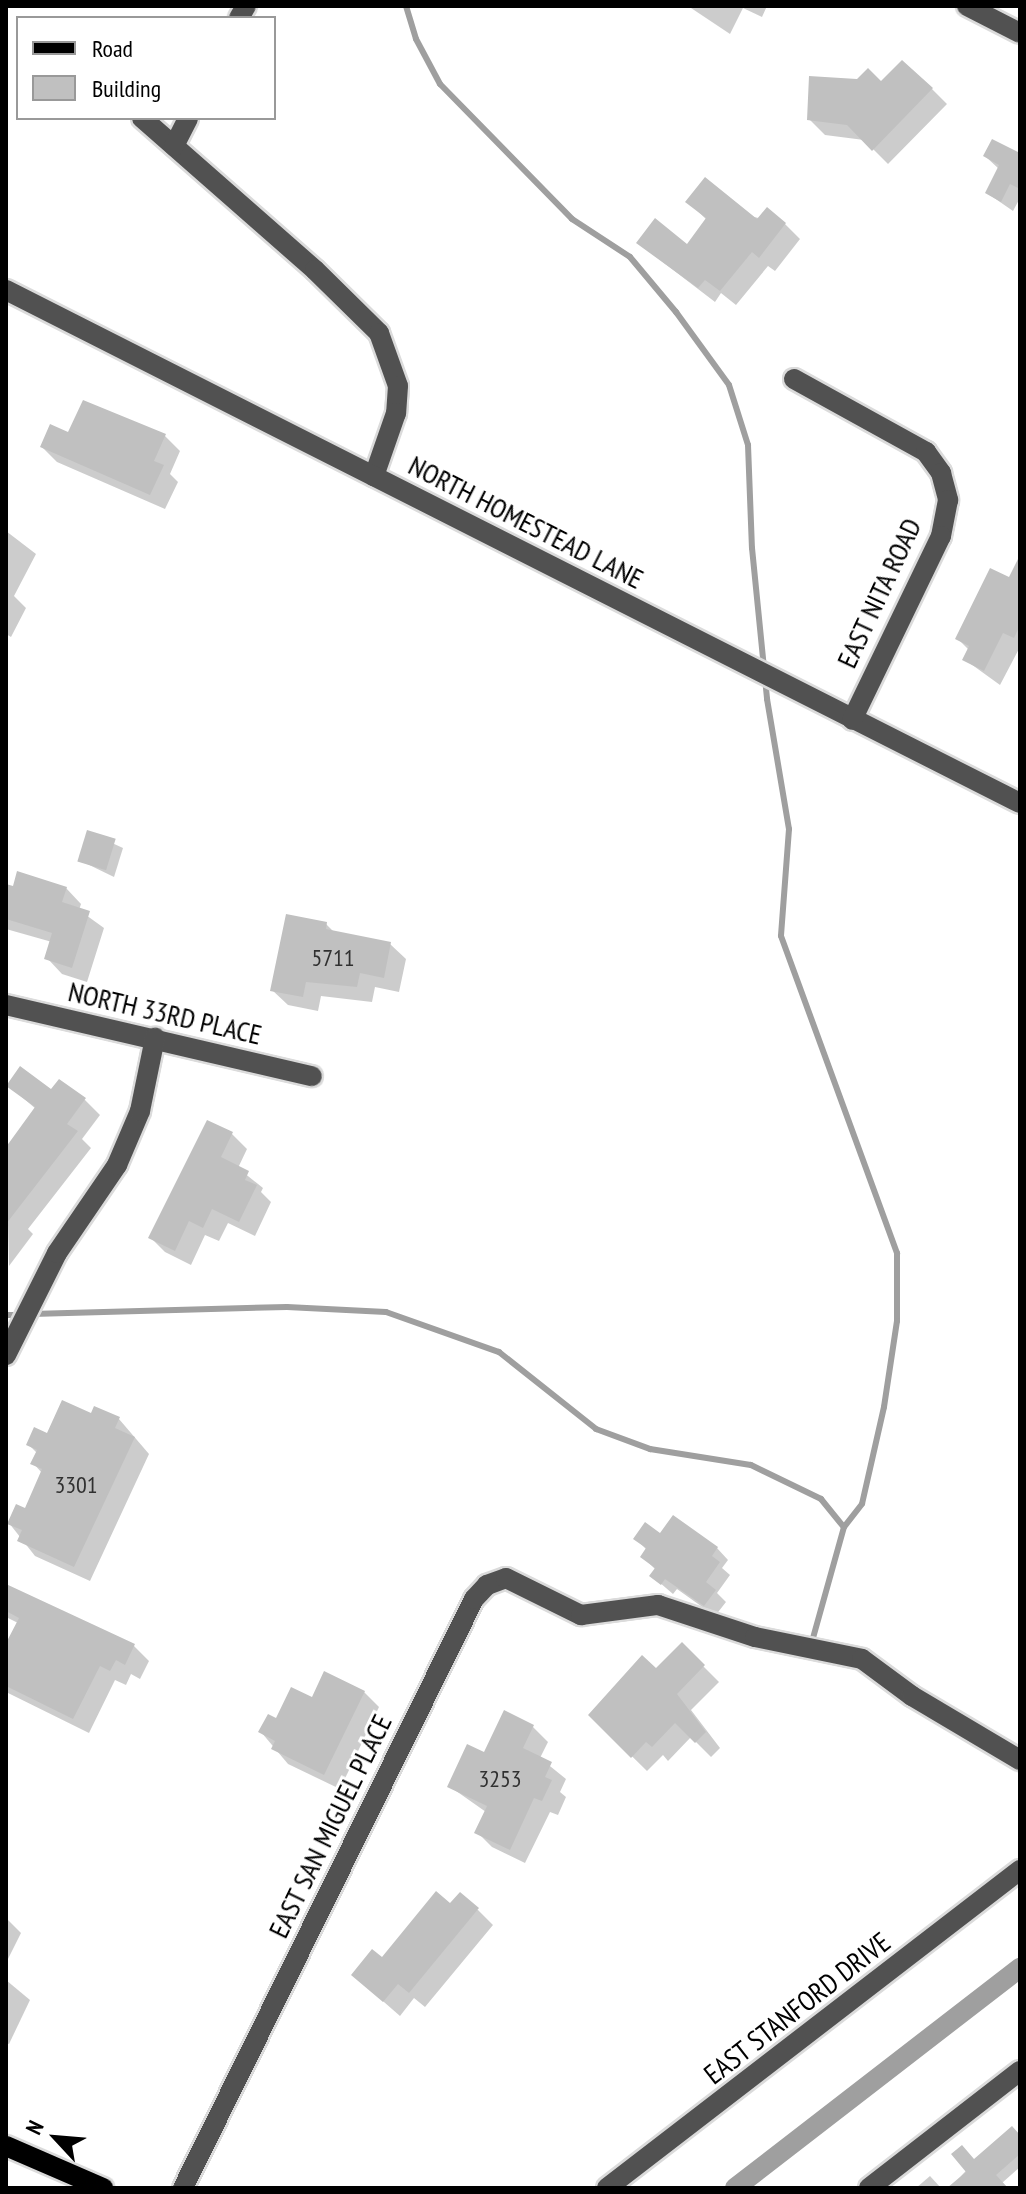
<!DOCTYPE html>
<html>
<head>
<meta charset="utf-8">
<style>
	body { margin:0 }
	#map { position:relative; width:1026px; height:2194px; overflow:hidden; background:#fff; font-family:"PT Sans Narrow",sans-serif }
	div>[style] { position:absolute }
	.shadow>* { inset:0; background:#0003 }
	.stream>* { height:6px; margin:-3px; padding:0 3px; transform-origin:3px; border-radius:3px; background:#9f9f9f }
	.canal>* { height:20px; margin:-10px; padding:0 10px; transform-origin:10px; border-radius:10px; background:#9f9f9f }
	.building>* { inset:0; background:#c0c0c0; transform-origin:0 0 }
	.roads { filter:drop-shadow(2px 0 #dbdbdb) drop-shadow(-2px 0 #dbdbdb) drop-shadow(0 2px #dbdbdb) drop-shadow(0 -2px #dbdbdb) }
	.minor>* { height:20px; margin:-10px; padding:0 10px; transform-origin:10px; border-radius:10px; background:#515151 }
	.major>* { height:20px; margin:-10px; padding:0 10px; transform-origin:10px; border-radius:10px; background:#000 }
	span { translate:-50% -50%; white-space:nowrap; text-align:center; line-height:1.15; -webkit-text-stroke:6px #fff; paint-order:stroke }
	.number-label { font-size:24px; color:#303030 }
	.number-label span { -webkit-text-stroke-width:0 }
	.street-label { font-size:28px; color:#000 }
	.frame { position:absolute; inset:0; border:8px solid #000; pointer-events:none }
	.legend { position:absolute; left:16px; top:16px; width:260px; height:104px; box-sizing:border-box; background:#fff; border:2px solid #999; margin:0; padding:10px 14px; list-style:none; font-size:24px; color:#000 }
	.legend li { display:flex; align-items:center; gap:16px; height:40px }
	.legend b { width:40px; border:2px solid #999 }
	.north { position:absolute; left:16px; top:2098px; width:80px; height:80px; -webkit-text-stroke:6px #fff; paint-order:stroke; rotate:296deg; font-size:22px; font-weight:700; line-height:32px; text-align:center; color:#000 }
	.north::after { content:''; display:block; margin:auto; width:28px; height:36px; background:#000; clip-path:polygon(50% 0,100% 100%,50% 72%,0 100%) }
</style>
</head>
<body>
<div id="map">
	<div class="shadow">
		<i style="clip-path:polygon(688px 6px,767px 6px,762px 17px,743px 8px,730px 34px)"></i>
		<i style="clip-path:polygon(881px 83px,932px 89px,947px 104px,888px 164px,864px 140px,825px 135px,809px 119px)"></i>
		<i style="clip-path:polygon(1020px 155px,1020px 198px,1013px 211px,987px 193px,999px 169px,985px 156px)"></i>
		<i style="clip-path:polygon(688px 202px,785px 224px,800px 239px,775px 271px,768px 266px,736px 305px,721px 293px,715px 302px,638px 243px,687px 246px,707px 220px)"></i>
		<i style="clip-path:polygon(69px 434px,165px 436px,180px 451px,170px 474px,178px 482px,165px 509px,57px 462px,42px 447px)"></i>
		<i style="clip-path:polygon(6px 531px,36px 554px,14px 596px,26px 608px,11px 637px,6px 634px)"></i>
		<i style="clip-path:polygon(1020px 565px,1020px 647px,1000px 685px,964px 659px,969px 650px,958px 639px)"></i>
		<i style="clip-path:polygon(88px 832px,123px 848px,114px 877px,79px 860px)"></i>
		<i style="clip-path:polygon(6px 886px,66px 888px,81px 904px,79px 910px,104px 928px,87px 982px,62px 974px,47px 958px,52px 942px,6px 929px)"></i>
		<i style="clip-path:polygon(326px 924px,335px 933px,390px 944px,406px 959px,399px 992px,375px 987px,372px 1002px,321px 996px,318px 1011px,288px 1005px,272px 990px)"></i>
		<i style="clip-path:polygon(9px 1086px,85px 1100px,100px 1115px,82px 1139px,91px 1148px,28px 1229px,33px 1234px,9px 1266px,6px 1142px,10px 1145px,36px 1109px)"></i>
		<i style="clip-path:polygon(208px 1123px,232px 1134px,247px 1149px,238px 1168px,263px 1188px,261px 1192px,271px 1202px,255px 1236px,228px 1223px,219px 1241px,205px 1235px,191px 1265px,165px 1252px,150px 1237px)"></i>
		<i style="clip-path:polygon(92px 1416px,119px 1419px,149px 1454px,90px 1581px,35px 1556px,9px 1523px,26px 1511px,42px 1473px,33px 1463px,37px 1453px,28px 1444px)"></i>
		<i style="clip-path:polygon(661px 1536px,717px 1548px,728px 1560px,722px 1568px,730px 1575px,717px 1593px,726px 1602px,715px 1616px,677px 1589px,673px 1594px,652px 1576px,656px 1570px,642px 1556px,647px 1550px,636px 1539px)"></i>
		<i style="clip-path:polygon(6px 1586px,134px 1646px,149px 1661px,140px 1679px,131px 1674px,126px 1685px,115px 1680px,89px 1733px,6px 1692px,6px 1648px,18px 1623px,6px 1617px)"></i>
		<i style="clip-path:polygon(682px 1645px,719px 1682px,691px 1710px,720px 1748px,711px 1757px,691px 1737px,668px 1761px,663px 1755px,647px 1771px,590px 1715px,656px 1671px)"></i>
		<i style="clip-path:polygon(364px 1692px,379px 1707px,340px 1789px,288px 1764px,261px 1732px,313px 1700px)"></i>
		<i style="clip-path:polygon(533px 1727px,548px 1742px,540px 1758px,566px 1779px,560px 1792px,566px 1797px,558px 1815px,550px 1812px,525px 1863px,492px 1847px,477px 1832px,486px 1812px,449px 1786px,485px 1755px)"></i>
		<i style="clip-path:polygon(451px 1906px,478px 1910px,493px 1925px,425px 2007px,414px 1998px,400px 2016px,353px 1975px,383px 1960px)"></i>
		<i style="clip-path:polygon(6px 1918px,21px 1933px,6px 1963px)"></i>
		<i style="clip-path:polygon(6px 1980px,30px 2000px,9px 2044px,6px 2043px)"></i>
		<i style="clip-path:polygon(1020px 2137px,1020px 2167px,1002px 2183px,1006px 2188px,950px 2188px,975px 2161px)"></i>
		<i style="clip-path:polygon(930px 2176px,941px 2188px,916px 2188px)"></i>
	</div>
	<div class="stream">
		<i style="left:406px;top:6px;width:34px;rotate:73deg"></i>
		<i style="left:416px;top:39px;width:51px;rotate:61.9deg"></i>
		<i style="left:440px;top:84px;width:189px;rotate:45.6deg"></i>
		<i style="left:572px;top:219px;width:69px;rotate:33.2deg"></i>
		<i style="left:630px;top:257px;width:72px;rotate:50.1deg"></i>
		<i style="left:676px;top:312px;width:90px;rotate:54deg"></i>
		<i style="left:729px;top:385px;width:63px;rotate:72.4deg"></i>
		<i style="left:748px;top:445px;width:103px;rotate:87.8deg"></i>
		<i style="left:752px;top:548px;width:152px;rotate:84.3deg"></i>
		<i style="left:767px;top:699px;width:132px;rotate:80.4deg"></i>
		<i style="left:789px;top:829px;width:107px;rotate:94.3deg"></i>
		<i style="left:781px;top:936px;width:338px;rotate:69.9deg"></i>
		<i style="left:897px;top:1253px;width:68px;rotate:90deg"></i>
		<i style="left:897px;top:1321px;width:87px;rotate:98.6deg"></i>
		<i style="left:884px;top:1407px;width:99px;rotate:102.8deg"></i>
		<i style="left:862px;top:1504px;width:29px;rotate:128deg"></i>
		<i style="left:844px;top:1527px;width:115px;rotate:105.6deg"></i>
		<i style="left:32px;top:1314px;width:255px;rotate:-1.6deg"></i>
		<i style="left:287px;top:1307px;width:99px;rotate:2.9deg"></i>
		<i style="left:386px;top:1312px;width:120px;rotate:19.5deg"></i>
		<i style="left:499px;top:1352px;width:124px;rotate:38.4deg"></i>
		<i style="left:596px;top:1429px;width:58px;rotate:20.3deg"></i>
		<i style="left:650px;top:1449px;width:102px;rotate:9deg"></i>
		<i style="left:751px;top:1465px;width:78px;rotate:25.9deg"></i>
		<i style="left:821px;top:1499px;width:36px;rotate:51deg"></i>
		<i style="left:6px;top:1315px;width:15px"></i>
	</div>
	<div class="canal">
		<i style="left:735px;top:2188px;width:360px;rotate:-37.7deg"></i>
	</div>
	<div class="building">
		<i style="clip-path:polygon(902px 60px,933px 88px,872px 151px,847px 125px,807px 120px,809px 76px,857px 79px,868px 68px,881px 81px)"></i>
		<i style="clip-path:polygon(992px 139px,1020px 153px,1020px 189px,1010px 184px,1001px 202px,985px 193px,999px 165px,983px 156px)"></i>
		<i style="clip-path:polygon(705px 177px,757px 219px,767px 207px,786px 223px,759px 258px,752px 252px,720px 291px,705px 280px,698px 288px,636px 243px,655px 218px,687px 244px,706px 218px,685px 202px)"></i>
		<i style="clip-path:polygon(83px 400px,166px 434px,154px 461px,164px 465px,150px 495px,40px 447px,50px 424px,68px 432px)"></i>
		<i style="clip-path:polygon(1020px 555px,1020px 625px,1014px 638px,1003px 633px,984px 671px,962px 660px,969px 646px,955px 639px,990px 568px,1009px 577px)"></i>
		<i style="left:87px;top:830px;width:30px;height:33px;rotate:17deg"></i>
		<i style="clip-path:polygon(17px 871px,67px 887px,62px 902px,90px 911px,72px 968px,44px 959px,52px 933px,6px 919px,6px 884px,13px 886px)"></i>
		<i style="clip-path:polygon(286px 914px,327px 922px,326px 929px,391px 942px,384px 978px,360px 973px,357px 987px,306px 982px,303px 997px,270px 991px)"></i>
		<i style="clip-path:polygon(20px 1066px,51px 1089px,59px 1079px,86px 1098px,67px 1124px,78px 1131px,6px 1224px,6px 1147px,35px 1107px,6px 1086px)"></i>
		<i style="clip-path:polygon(207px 1120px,233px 1132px,221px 1157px,249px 1171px,245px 1180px,257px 1185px,239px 1222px,212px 1209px,203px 1228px,189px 1221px,175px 1251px,148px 1238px)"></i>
		<i style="clip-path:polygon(62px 1400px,91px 1413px,94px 1406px,120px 1417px,115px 1428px,135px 1437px,74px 1567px,17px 1541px,22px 1530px,7px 1524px,16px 1504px,25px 1508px,42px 1469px,30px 1464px,37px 1450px,26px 1445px,34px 1427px,47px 1433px)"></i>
		<i style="clip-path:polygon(673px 1515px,718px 1547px,712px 1556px,720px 1562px,706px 1582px,716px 1590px,704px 1606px,665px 1579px,661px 1585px,649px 1576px,655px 1568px,640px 1557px,646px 1548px,633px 1539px,645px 1522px,660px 1533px)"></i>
		<i style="clip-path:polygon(6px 1584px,135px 1644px,125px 1665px,116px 1660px,110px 1671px,100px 1666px,73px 1719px,6px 1686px,6px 1643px,19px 1618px,6px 1611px)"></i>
		<i style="clip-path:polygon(682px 1642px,705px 1665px,677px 1694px,706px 1732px,695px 1743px,675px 1723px,652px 1747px,646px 1742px,631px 1758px,588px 1715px,642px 1655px,656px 1668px)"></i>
		<i style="clip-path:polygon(324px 1671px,365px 1691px,324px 1775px,271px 1749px,275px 1741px,258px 1732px,268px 1714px,276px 1718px,291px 1687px,312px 1697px)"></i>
		<i style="clip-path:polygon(504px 1710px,534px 1725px,523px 1748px,552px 1762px,545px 1777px,552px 1780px,542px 1801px,534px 1798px,510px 1850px,474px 1833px,487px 1806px,447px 1787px,467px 1744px,484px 1752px)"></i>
		<i style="clip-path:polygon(436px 1891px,450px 1903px,460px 1892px,479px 1908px,409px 1993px,398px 1984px,383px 2002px,351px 1975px,372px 1949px,382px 1957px)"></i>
		<i style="clip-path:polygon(1012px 2126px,1020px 2135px,1020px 2154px,996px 2175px,1008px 2188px,947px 2188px,966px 2172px,951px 2154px,962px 2145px,974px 2159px)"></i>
	</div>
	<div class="roads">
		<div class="minor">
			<i style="left:967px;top:6px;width:59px;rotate:27deg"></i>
			<i style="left:239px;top:18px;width:14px;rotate:-60deg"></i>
			<i style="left:142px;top:118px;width:230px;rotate:41.3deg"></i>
			<i style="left:315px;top:270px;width:90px;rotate:44.5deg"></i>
			<i style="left:379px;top:333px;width:56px;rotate:70.3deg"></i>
			<i style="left:398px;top:386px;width:27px;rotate:94deg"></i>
			<i style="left:396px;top:413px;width:67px;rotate:109.2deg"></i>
			<i style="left:174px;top:146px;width:31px;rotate:-63deg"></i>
			<i style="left:6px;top:290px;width:1136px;rotate:26.84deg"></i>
			<i style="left:794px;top:379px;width:151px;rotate:28.9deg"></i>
			<i style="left:926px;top:452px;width:26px;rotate:54deg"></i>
			<i style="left:941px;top:473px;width:28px;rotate:75deg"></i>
			<i style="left:948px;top:500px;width:37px;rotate:101deg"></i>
			<i style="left:941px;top:536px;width:204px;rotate:115.8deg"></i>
			<i style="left:6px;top:1005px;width:314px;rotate:13.1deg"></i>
			<i style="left:6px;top:1355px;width:114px;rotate:-63.4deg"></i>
			<i style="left:57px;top:1253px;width:107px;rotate:-55.7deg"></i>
			<i style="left:117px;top:1165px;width:59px;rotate:-66.9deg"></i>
			<i style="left:140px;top:1111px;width:75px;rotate:-78.4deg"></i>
			<i style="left:183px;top:2188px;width:657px;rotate:-63.71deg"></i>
			<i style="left:474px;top:1599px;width:19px;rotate:-47deg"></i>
			<i style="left:487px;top:1585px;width:20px;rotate:-20deg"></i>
			<i style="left:506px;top:1578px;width:84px;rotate:26.3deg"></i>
			<i style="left:581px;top:1615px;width:78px;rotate:-7.4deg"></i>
			<i style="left:658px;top:1605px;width:102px;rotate:18.3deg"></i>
			<i style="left:755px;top:1637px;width:109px;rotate:11.6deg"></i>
			<i style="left:862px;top:1659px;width:62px;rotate:36.5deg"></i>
			<i style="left:912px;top:1696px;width:126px;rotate:30.7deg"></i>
			<i style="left:607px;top:2188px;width:521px;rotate:-37.6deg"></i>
			<i style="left:869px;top:2188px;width:191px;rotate:-37.8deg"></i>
		</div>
		<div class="major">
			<i style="left:6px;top:2146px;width:106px;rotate:23.4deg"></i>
		</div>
	</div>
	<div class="number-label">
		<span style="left:333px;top:958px">5711</span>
		<span style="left:76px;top:1485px">3301</span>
		<span style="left:500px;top:1779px">3253</span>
	</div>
	<div class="street-label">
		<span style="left:526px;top:522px;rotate:27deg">NORTH HOMESTEAD LANE</span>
		<span style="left:879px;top:593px;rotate:-65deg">EAST NITA ROAD</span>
		<span style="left:165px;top:1013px;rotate:13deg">NORTH 33RD PLACE</span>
		<span style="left:330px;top:1826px;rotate:-64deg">EAST SAN MIGUEL PLACE</span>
		<span style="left:797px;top:2008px;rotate:-38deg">EAST STANFORD DRIVE</span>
	</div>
	<div class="frame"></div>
	<ul class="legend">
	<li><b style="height:10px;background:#000"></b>Road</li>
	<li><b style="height:22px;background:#c0c0c0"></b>Building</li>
	</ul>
	<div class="north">N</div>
</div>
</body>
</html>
